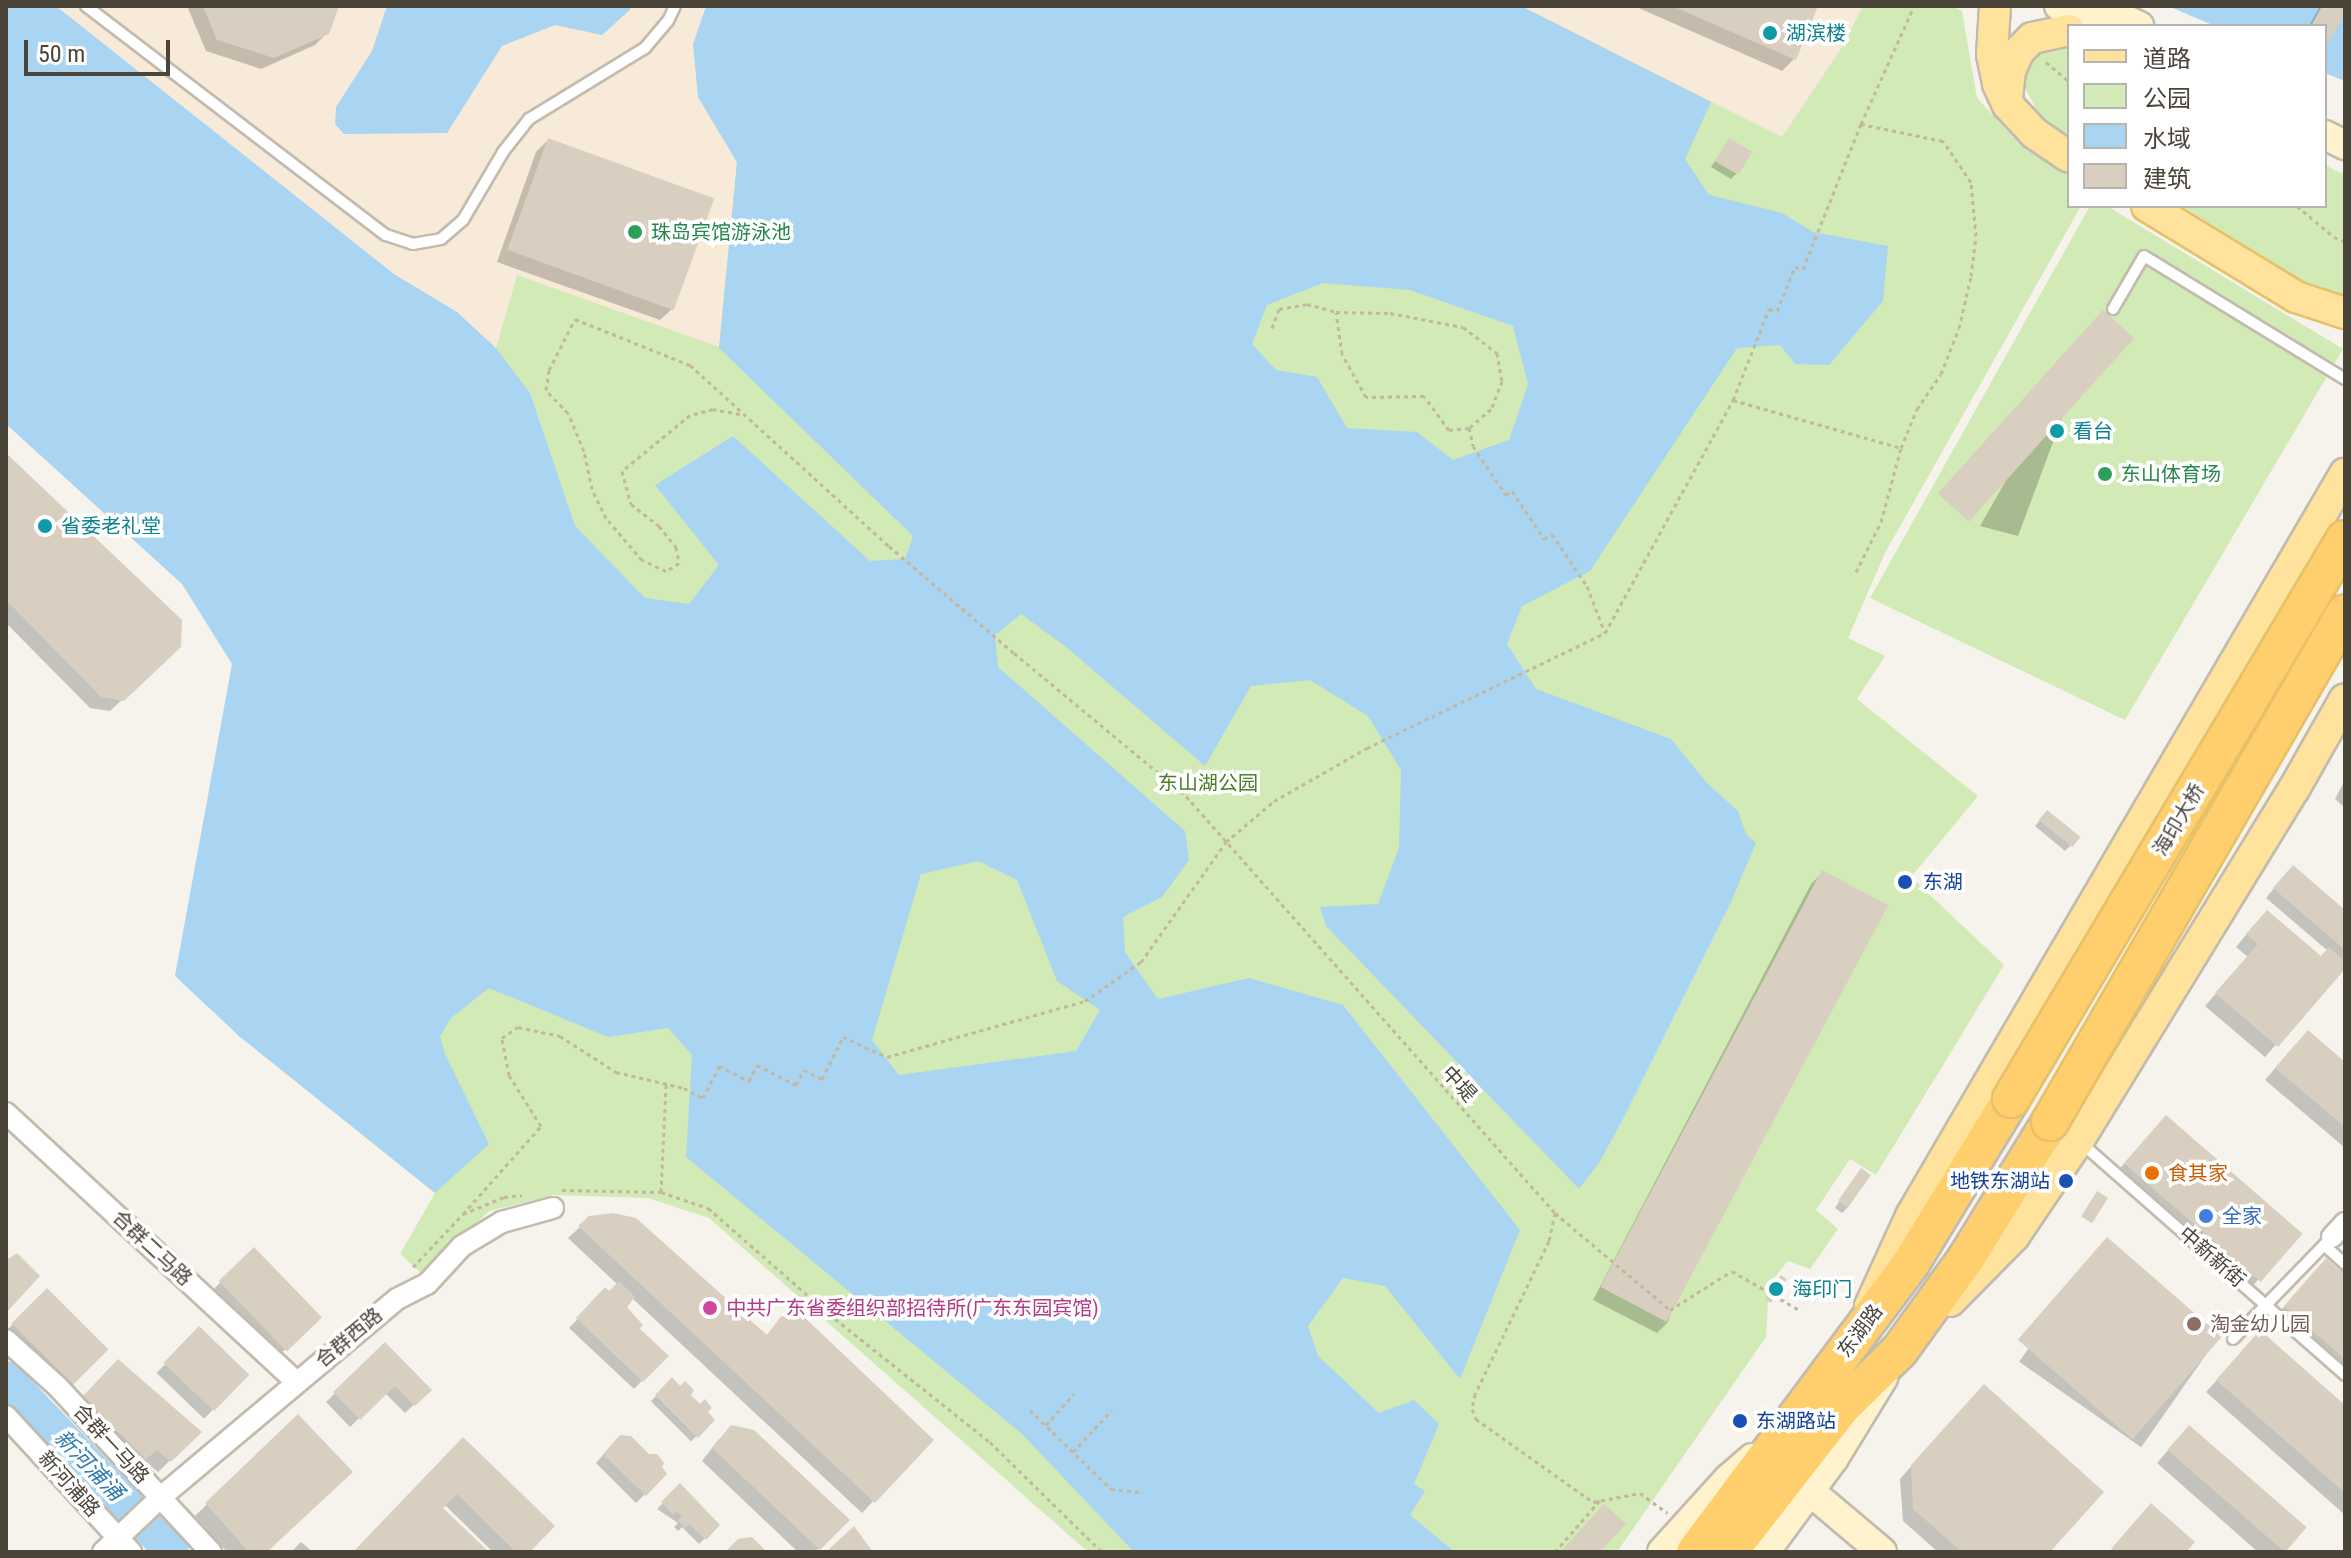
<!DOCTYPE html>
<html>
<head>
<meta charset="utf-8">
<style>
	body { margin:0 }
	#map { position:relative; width:2351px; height:1558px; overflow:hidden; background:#f6f3ec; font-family:"Roboto Condensed","Noto Sans SC",sans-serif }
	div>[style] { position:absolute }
	.commercial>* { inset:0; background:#f7ead8 }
	.green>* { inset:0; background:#d2eab5 }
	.water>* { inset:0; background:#a9d4f2 }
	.shadow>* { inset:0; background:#0003; transform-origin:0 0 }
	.river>* { height:34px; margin:-17px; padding:0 17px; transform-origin:17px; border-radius:17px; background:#a9d4f2 }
	.building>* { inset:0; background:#d8cfc1; transform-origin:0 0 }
	.path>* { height:3px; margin-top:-1.5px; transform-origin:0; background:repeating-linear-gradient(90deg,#c4b79f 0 4px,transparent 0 8px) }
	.roads { filter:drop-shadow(2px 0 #c2bbae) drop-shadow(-2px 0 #c2bbae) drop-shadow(0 2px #c2bbae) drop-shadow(0 -2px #c2bbae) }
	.lane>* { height:10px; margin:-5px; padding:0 5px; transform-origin:5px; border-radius:5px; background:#fff }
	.street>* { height:20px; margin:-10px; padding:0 10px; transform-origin:10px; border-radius:10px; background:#fff }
	.secondary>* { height:28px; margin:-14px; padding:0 14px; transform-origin:14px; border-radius:14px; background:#fff3cd }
	.primary>* { height:30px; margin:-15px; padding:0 15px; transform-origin:15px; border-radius:15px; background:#ffe39c }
	.highway>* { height:36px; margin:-18px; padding:0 18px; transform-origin:18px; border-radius:18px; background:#ffcf6e }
	.path-bridge>* { height:3px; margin-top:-1.5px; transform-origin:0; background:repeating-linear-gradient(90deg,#c4b79f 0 4px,transparent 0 8px) }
	.bridges { filter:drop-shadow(2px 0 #e6c16a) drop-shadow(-2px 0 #e6c16a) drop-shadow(0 2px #e6c16a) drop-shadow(0 -2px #e6c16a) }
	.primary-bridge>* { height:30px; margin:-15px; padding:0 15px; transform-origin:15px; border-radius:15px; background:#ffe39c }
	.highway-bridge>* { height:36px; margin:-18px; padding:0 18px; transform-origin:18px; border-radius:18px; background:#ffcf6e }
	.dots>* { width:22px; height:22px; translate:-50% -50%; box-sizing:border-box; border:4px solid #fff; border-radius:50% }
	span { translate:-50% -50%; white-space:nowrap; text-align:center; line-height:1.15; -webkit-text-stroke:7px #fff; paint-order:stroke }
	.culture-label { font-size:20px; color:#0d838f }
	.left { translate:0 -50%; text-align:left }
	.leisure-label { font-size:20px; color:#27864d }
	.park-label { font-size:20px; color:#4a7f2a }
	.street-label { font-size:20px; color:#4b4439 }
	.transit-label { font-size:20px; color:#164399 }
	.right { translate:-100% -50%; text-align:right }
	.food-label { font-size:20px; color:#c56008 }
	.shop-label { font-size:20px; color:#366cbe }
	.hotel-label { font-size:20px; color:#b23c85 }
	.education-label { font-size:20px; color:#785e54 }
	.water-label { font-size:22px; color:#2e7ab2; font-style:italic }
	.frame { position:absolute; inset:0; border:8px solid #4b4439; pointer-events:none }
	.legend { position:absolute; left:2067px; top:24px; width:260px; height:184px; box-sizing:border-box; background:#fff; border:2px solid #b7b4b0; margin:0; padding:10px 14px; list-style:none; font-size:24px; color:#4b4439 }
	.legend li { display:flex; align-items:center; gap:16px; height:40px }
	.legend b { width:40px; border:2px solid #b7b4b0 }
	.scale { position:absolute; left:24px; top:40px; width:146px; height:36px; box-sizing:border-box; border:4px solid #4b4439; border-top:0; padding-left:10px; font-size:24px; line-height:28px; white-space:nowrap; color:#4b4439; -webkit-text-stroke:6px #fff; paint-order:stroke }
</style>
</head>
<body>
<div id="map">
	<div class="commercial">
		<i style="clip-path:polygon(56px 6px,706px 6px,702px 12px,698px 97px,737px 162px,719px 348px,517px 275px,496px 348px,457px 312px,394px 274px)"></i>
		<i style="clip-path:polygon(1521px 6px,1863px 6px,1840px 50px,1782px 137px)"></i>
	</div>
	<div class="green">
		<i style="clip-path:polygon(706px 6px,1521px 6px,1782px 137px,1840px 50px,1863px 6px,1951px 6px,1962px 11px,1977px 98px,2014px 138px,2069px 172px,2069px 206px,2081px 206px,1885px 553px,1848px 638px,1885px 656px,1857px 699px,1978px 796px,1911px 877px,2004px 965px,1876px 1175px,1850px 1159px,1816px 1210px,1838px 1229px,1810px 1269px,1788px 1261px,1769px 1284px,1766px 1337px,1617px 1552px,1088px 1552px,709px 1218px,648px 1198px,553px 1195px,489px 1211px,423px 1275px,400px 1254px,435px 1193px,239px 1036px,496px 348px,517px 275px,719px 347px,737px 162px,698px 97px)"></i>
		<i style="clip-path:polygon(2064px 43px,2069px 43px,2069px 135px,2041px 118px,2024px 86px,2030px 55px)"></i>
		<i style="clip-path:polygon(2325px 165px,2345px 175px,2345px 298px,2324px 295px,2182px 206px,2325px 206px)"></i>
		<i style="clip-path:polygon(2090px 206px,2107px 206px,2343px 349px,2125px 720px,1870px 598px)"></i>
	</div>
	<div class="water">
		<i style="clip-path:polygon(evenodd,6px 6px,56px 6px,394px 274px,457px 312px,496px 348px,530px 393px,575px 526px,645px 598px,689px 604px,719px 565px,655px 485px,733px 436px,870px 561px,905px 559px,913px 536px,719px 348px,737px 162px,698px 97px,693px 44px,706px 6px,1521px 6px,1711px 102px,1685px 159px,1709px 195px,1782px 213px,1813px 232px,1888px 246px,1883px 301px,1829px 365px,1795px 364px,1780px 345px,1737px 348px,1590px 571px,1522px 606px,1507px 644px,1536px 689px,1671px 739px,1707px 783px,1738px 811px,1746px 834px,1756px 843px,1731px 902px,1623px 1119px,1599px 1163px,1579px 1189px,1326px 926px,1320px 907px,1378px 904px,1399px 848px,1401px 770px,1368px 716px,1310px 680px,1251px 686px,1205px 766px,1066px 647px,1021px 614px,995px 635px,998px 667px,1185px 831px,1189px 860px,1162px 897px,1123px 917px,1125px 952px,1158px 999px,1249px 978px,1343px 1005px,1520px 1230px,1460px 1379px,1385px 1286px,1343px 1278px,1308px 1326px,1318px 1356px,1379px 1413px,1414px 1400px,1439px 1424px,1414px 1484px,1425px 1491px,1410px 1515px,1455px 1552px,1134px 1552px,1021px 1433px,686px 1157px,692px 1055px,668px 1028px,608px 1037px,489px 988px,451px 1018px,440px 1036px,445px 1054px,489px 1144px,435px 1193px,239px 1036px,175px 976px,232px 664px,182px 584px,6px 424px,6px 6px,1323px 283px,1410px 290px,1513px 326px,1528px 384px,1509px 440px,1453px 460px,1417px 432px,1347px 428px,1317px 377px,1276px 370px,1252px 344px,1267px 305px,1323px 283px,6px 6px,978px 861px,1017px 880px,1057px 981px,1100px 1010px,1076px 1051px,899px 1075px,872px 1040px,921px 874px,978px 861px)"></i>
		<i style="clip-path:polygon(387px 6px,626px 6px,631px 9px,602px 35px,555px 25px,502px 46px,447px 133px,344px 134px,335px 124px,336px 107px,372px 51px)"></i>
		<i style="clip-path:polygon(2168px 6px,2345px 6px,2345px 81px,2325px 73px,2325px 26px,2215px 26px)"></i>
	</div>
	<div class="shadow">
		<i style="clip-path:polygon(187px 6px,337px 6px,327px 33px,315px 45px,261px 69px,206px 51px)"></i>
		<i style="clip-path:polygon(1634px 6px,1816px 6px,1794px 59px,1782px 71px)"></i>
		<i style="clip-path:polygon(2320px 6px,2345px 6px,2325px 43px,2325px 26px,2309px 26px)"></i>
		<i style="clip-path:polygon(548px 140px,672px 309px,660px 320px,497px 262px,536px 152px)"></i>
		<i style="clip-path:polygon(1730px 140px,1736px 174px,1731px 179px,1711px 167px)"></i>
		<i style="clip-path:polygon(2101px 314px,2018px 536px,1980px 526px)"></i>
		<i style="clip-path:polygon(6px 456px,166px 659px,110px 711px,90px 708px,6px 623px)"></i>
		<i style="clip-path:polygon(2345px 780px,2345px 808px,2335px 799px)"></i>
		<i style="clip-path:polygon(2042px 818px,2078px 838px,2065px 851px,2035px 826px)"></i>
		<i style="clip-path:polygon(1822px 873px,1668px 1322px,1657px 1333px,1593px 1300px,1811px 884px)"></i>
		<i style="clip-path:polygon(2284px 876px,2345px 912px,2345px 966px,2265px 1057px,2205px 1006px,2248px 957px,2236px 947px,2255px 924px,2320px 958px,2328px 951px,2266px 898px)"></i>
		<i style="clip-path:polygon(2296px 1044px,2345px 1064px,2345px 1148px,2265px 1080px)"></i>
		<i style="clip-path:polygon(2155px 1129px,2299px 1235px,2246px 1293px,2113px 1176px)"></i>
		<i style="clip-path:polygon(1856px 1176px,1847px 1208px,1842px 1213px,1835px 1208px)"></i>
		<i style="clip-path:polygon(590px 1218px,765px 1337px,784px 1317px,931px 1440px,862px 1513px,632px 1298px,624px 1307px,637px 1329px,666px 1356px,634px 1389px,569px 1328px,605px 1290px,609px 1294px,618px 1285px,568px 1238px)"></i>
		<i style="left:254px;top:1250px;width:93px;height:59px;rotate:46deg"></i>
		<i style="left:2096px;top:1252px;width:149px;height:134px;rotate:35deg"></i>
		<i style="clip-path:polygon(2345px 1265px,2345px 1381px,2274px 1318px,2315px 1272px,2339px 1272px)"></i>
		<i style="left:47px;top:1290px;width:83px;height:60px;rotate:45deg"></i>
		<i style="left:199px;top:1329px;width:66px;height:61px;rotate:44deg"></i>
		<i style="clip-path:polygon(385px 1345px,429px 1390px,405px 1413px,385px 1393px,350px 1427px,326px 1402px)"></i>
		<i style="clip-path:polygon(2249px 1345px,2345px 1408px,2345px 1515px,2206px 1392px)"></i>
		<i style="clip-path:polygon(106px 1374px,199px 1432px,158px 1472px,144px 1460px,133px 1469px,72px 1410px)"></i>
		<i style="left:672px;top:1380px;width:57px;height:30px;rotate:45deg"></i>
		<i style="clip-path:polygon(1972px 1398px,2048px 1552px,1938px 1552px,1903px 1521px,1900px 1479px)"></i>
		<i style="clip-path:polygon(298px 1416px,266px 1552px,227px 1552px,195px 1516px)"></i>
		<i style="clip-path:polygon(719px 1439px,847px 1520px,815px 1552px,798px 1552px,702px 1461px)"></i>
		<i style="clip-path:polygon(2178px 1439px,2304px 1528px,2283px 1552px,2258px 1552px,2157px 1463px)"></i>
		<i style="clip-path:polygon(463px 1440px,528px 1552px,493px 1552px,444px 1504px,440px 1508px,486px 1552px,355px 1552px)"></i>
		<i style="clip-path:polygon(611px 1446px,665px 1474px,636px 1503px,596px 1463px)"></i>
		<i style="clip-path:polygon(680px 1486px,718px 1525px,699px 1544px,682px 1527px,678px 1531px,674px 1527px,678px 1523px,657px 1509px)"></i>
		<i style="clip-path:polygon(301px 1542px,313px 1552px,291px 1552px)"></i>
	</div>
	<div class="river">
		<i style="left:6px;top:1378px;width:240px;rotate:46.3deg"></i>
	</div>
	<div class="building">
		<i style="clip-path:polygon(203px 6px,339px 6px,329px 34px,274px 58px,217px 40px)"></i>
		<i style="clip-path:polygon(1672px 6px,1818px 6px,1796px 60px)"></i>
		<i style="clip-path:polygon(2322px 6px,2345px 6px,2345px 13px,2330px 41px,2325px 38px,2325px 26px,2311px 26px)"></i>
		<i style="left:548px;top:138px;width:177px;height:119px;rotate:20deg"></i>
		<i style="left:1729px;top:138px;width:27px;height:27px;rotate:31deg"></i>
		<i style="left:2103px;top:310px;width:42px;height:247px;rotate:42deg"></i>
		<i style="clip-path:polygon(6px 453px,182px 620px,181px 647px,124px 701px,101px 697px,6px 600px)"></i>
		<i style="left:2047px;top:810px;width:43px;height:13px;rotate:39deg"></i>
		<i style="clip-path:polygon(2293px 865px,2345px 910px,2345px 950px,2273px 888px)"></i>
		<i style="left:1822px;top:870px;width:75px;height:472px;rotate:28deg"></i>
		<i style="clip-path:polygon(2267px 910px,2321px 956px,2329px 947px,2345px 961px,2345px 969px,2278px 1047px,2215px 993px,2258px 944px,2246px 934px)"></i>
		<i style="clip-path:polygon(2308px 1030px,2345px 1062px,2345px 1127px,2275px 1068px)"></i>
		<i style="left:2166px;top:1115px;width:181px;height:64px;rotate:41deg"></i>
		<i style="left:1861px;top:1168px;width:12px;height:40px;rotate:35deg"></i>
		<i style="left:2097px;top:1191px;width:13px;height:30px;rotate:32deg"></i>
		<i style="clip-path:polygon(613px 1213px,636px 1218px,767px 1335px,782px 1315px,790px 1312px,804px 1317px,934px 1440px,875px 1503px,578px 1226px,589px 1216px)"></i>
		<i style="left:2107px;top:1237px;width:152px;height:136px;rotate:41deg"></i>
		<i style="left:254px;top:1247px;width:98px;height:49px;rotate:46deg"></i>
		<i style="clip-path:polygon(17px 1253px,40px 1276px,6px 1313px,6px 1260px)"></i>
		<i style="clip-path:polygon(2326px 1258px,2345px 1275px,2345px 1359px,2284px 1306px)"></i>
		<i style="left:1781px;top:1275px;width:7px;height:29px;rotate:34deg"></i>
		<i style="clip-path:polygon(619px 1281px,635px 1297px,627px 1307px,643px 1325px,640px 1329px,669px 1356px,643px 1382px,576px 1318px,605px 1287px,609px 1291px)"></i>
		<i style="left:47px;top:1288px;width:87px;height:50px;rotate:45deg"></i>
		<i style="left:199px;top:1326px;width:70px;height:51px;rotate:44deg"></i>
		<i style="clip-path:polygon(2260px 1330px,2345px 1405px,2345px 1493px,2216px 1380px)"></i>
		<i style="clip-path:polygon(385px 1342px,432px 1390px,415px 1406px,395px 1386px,360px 1420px,333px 1392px)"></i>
		<i style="clip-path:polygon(118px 1359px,202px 1432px,171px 1462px,157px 1450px,146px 1459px,82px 1397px)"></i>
		<i style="clip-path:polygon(672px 1377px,680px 1386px,685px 1381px,694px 1390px,691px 1395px,700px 1404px,705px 1399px,712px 1408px,708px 1412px,715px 1420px,698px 1438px,655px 1395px)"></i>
		<i style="clip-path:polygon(1984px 1384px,2104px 1492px,2050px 1552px,1962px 1552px,1913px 1509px,1911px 1465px)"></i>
		<i style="clip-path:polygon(298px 1414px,353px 1472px,267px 1552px,249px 1552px,205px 1503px)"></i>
		<i style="clip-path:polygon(731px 1425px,754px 1430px,850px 1520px,820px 1550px,712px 1448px)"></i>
		<i style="left:2189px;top:1425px;width:156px;height:33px;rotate:41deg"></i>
		<i style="clip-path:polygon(620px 1435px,631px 1436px,649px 1454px,657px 1454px,664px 1463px,662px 1467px,667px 1474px,646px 1496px,603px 1454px)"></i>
		<i style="clip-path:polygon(463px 1437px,555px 1526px,530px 1552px,516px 1552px,457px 1494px,443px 1508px,489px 1552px,353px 1552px)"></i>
		<i style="clip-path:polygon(680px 1483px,720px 1525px,706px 1540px,689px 1524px,685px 1528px,678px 1520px,682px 1516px,676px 1511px,673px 1515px,661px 1502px)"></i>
		<i style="clip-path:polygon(2151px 1503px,2195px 1542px,2186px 1552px,2114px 1552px,2111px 1549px)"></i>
		<i style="clip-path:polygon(1604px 1504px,1626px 1524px,1600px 1552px,1560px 1552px)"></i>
		<i style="clip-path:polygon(854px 1526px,873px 1552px,826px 1552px)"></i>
		<i style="clip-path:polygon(752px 1537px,767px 1552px,725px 1552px,738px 1539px)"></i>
	</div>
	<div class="path">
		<i style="left:2046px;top:62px;width:30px;rotate:40deg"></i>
		<i style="left:2297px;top:206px;width:48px;rotate:40deg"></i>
		<i style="left:2334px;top:237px;width:12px;rotate:24deg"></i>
		<i style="left:1272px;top:328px;width:20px;rotate:-70deg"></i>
		<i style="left:1279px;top:309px;width:28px;rotate:-10deg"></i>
		<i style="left:1307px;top:304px;width:30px;rotate:15deg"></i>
		<i style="left:1733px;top:400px;width:175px;rotate:15.9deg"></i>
		<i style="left:740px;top:414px;width:27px;rotate:-170deg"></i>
		<i style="left:713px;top:409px;width:24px;rotate:165deg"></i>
		<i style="left:690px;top:415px;width:88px;rotate:140.5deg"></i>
		<i style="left:622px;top:471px;width:34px;rotate:75deg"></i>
		<i style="left:631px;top:504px;width:36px;rotate:38deg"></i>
		<i style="left:659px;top:526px;width:27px;rotate:51deg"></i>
		<i style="left:676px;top:547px;width:16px;rotate:79deg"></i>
		<i style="left:679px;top:563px;width:15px;rotate:148deg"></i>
		<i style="left:666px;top:571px;width:26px;rotate:-155deg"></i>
		<i style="left:642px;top:560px;width:55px;rotate:-130.6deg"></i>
		<i style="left:606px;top:518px;width:32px;rotate:-116deg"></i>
		<i style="left:592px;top:489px;width:39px;rotate:-102deg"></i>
		<i style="left:584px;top:451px;width:41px;rotate:-112.8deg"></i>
		<i style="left:568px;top:413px;width:32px;rotate:-134deg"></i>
		<i style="left:546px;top:390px;width:20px;rotate:-81deg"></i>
		<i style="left:549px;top:370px;width:57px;rotate:-63deg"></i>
		<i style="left:575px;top:319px;width:124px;rotate:21.8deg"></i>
		<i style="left:690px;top:365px;width:269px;rotate:42.3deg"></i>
		<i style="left:1469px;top:428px;width:20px;rotate:174deg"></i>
		<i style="left:1449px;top:430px;width:42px;rotate:-126.3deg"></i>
		<i style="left:1424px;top:396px;width:58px;rotate:179deg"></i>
		<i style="left:1366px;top:397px;width:49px;rotate:-119.2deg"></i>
		<i style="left:1342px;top:354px;width:42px;rotate:-98.1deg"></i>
		<i style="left:1336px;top:312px;width:54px;rotate:1.1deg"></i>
		<i style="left:1390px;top:313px;width:74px;rotate:10.9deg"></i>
		<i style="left:1463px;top:327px;width:43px;rotate:37.4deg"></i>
		<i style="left:1497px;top:353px;width:28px;rotate:80deg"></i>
		<i style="left:1502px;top:381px;width:30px;rotate:111deg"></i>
		<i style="left:1491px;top:409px;width:29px;rotate:139deg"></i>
		<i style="left:1469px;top:428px;width:18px;rotate:77deg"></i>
		<i style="left:1856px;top:572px;width:56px;rotate:-63.4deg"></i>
		<i style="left:1881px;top:522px;width:77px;rotate:-74.9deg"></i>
		<i style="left:1901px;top:448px;width:42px;rotate:-67.7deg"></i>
		<i style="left:1917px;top:409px;width:42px;rotate:-55.6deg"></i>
		<i style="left:1941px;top:374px;width:49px;rotate:-68.6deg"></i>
		<i style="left:1959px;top:328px;width:53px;rotate:-77deg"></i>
		<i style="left:1971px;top:276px;width:40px;rotate:-82.9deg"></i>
		<i style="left:1976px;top:236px;width:54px;rotate:-95.3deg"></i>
		<i style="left:1971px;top:182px;width:50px;rotate:-124.3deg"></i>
		<i style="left:1943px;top:141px;width:84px;rotate:-168.3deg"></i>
		<i style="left:1587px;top:586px;width:50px;rotate:69deg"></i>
		<i style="left:1605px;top:633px;width:266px;rotate:-61.2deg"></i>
		<i style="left:1733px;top:400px;width:98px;rotate:-68.4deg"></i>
		<i style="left:1769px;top:309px;width:8px;rotate:14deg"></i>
		<i style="left:1777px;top:311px;width:48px;rotate:-67.8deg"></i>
		<i style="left:1795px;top:267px;width:8px;rotate:14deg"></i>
		<i style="left:1803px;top:269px;width:156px;rotate:-68.2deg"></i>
		<i style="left:1861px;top:124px;width:129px;rotate:-65.8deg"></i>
		<i style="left:1014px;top:653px;width:224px;rotate:39.7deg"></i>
		<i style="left:1186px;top:796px;width:557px;rotate:48.49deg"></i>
		<i style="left:1555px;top:1213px;width:29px;rotate:102deg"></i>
		<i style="left:1549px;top:1241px;width:170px;rotate:115.8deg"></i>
		<i style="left:1475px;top:1394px;width:15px;rotate:101deg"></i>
		<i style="left:1472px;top:1409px;width:11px;rotate:68deg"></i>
		<i style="left:1476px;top:1419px;width:143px;rotate:35.4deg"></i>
		<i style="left:1593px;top:1502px;width:48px;rotate:-10.8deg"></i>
		<i style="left:1640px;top:1493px;width:34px;rotate:36deg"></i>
		<i style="left:562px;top:1190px;width:99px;rotate:1.2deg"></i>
		<i style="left:661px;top:1192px;width:50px;rotate:18.8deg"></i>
		<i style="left:708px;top:1208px;width:161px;rotate:41.2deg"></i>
		<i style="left:829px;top:1314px;width:206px;rotate:38.5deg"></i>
		<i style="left:990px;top:1442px;width:157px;rotate:44.5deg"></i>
		<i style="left:661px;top:1192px;width:108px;rotate:-87.3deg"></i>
		<i style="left:1555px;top:1213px;width:150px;rotate:40.1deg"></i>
		<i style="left:1670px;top:1310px;width:73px;rotate:-32.2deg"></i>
		<i style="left:1732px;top:1271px;width:80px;rotate:30.1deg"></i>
		<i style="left:463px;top:1214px;width:118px;rotate:-48.4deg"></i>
		<i style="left:541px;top:1126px;width:60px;rotate:-122.1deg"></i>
		<i style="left:509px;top:1075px;width:38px;rotate:-101deg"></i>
		<i style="left:502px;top:1038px;width:19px;rotate:-35deg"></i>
		<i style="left:518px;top:1027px;width:43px;rotate:12.1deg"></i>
		<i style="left:560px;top:1036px;width:67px;rotate:32.7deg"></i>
		<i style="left:616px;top:1072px;width:70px;rotate:13.2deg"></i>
		<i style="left:684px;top:1088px;width:21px;rotate:28deg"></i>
		<i style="left:703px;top:1098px;width:36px;rotate:-63deg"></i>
		<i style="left:719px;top:1066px;width:34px;rotate:27deg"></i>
		<i style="left:749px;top:1081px;width:18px;rotate:-63deg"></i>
		<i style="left:757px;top:1065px;width:44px;rotate:27.1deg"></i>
		<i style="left:796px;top:1085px;width:17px;rotate:-62deg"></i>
		<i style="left:804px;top:1070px;width:20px;rotate:27deg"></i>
		<i style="left:822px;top:1079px;width:47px;rotate:-63.4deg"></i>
		<i style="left:843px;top:1037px;width:48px;rotate:24.4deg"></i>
		<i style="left:887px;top:1057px;width:206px;rotate:-15.8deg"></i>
		<i style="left:1085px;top:1001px;width:68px;rotate:-34.9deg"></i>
		<i style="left:1141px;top:962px;width:147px;rotate:-54.7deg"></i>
		<i style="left:1226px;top:842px;width:63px;rotate:-40.5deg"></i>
		<i style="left:1274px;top:801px;width:107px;rotate:-29.7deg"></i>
		<i style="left:1367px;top:748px;width:264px;rotate:-25.8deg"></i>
		<i style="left:413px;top:1267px;width:73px;rotate:-46.7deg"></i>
		<i style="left:463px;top:1214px;width:44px;rotate:-22.5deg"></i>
		<i style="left:504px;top:1197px;width:18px;rotate:-6deg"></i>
		<i style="left:1030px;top:1410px;width:113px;rotate:44.3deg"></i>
		<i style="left:1111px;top:1489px;width:30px;rotate:6deg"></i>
		<i style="left:1046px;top:1425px;width:42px;rotate:-47.9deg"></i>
		<i style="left:1073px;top:1452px;width:57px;rotate:-47.1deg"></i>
		<i style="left:1555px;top:1552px;width:69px;rotate:-49.1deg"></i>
	</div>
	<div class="roads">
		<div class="lane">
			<i style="left:86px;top:6px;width:377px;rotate:37.4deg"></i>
			<i style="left:386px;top:235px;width:28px;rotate:18deg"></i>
			<i style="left:413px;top:244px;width:28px;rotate:-10deg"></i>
			<i style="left:441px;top:239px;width:29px;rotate:-41deg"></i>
			<i style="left:463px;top:220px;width:79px;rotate:-59.5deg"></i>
			<i style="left:503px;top:152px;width:42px;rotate:-51.8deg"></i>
			<i style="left:529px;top:119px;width:136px;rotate:-31.5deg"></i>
			<i style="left:645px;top:48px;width:35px;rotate:-50deg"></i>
			<i style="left:668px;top:21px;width:17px;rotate:-65deg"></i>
			<i style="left:2113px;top:309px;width:61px;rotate:-59.7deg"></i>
			<i style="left:2144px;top:256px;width:236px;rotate:31.5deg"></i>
			<i style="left:2080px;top:1142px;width:353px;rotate:41.3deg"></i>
			<i style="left:2324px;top:1245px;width:28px;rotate:42deg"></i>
			<i style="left:2233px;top:1339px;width:142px;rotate:-45.9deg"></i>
		</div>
		<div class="street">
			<i style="left:6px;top:1113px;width:396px;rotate:42.8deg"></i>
			<i style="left:2332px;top:1237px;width:19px;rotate:-47deg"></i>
			<i style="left:6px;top:1340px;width:70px;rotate:42.1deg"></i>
			<i style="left:58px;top:1387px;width:225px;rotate:47.2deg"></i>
			<i style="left:6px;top:1416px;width:185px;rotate:47.4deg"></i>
			<i style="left:103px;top:1552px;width:80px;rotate:-43.5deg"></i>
			<i style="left:161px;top:1497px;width:308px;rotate:-40deg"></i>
			<i style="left:397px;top:1299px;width:34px;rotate:-27deg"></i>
			<i style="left:427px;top:1284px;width:52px;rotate:-47.4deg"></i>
			<i style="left:462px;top:1246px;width:47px;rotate:-31deg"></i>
			<i style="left:502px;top:1222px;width:53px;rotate:-15.4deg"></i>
		</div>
		<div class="secondary">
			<i style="left:2059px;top:6px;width:46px;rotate:26deg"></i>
			<i style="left:2098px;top:6px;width:46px;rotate:26deg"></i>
			<i style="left:2325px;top:135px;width:22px;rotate:27deg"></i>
			<i style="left:1811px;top:1492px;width:93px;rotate:40.2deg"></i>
			<i style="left:1662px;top:1552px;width:98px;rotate:-47.9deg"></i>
			<i style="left:1728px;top:1479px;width:32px;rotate:-41deg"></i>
			<i style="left:1765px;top:1552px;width:117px;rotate:-53.7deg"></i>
			<i style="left:1834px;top:1458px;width:94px;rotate:-58.5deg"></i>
		</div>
		<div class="primary">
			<i style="left:1995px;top:6px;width:49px;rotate:93.5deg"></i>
			<i style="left:1992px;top:55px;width:30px;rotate:78deg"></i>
			<i style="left:1998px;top:84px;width:23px;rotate:65deg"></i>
			<i style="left:2008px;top:105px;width:38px;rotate:47deg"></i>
			<i style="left:2034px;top:133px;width:42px;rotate:34.4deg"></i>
			<i style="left:2007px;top:99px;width:28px;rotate:-84deg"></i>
			<i style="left:2010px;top:71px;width:22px;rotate:-66deg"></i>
			<i style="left:2019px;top:51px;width:18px;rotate:-45deg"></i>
			<i style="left:2032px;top:38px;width:38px;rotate:-12deg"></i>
			<i style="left:1950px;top:1301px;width:91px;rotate:-45.4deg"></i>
			<i style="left:2014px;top:1236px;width:115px;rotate:-56deg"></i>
			<i style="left:2078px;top:1141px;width:413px;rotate:-58.5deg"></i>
			<i style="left:2294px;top:789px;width:103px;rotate:-60.5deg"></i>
			<i style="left:1870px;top:1306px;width:99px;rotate:-65.5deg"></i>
			<i style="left:1911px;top:1216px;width:860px;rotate:-59.68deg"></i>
		</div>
		<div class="highway">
			<i style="left:1695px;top:1552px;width:361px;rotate:-53.2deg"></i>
			<i style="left:1911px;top:1263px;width:192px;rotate:-58.6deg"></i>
			<i style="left:1729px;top:1552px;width:182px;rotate:-52.1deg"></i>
			<i style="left:1841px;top:1408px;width:83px;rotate:-44.5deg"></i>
			<i style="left:1900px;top:1350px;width:115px;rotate:-54.2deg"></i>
			<i style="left:1967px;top:1257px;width:158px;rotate:-58.4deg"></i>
		</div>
	</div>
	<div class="path-bridge">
		<i style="left:1473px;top:446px;width:59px;rotate:56deg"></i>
		<i style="left:1506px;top:495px;width:7px;rotate:-34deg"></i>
		<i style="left:1512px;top:491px;width:58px;rotate:56.3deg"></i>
		<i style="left:1544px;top:539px;width:9px;rotate:-32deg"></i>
		<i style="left:1552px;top:534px;width:63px;rotate:56.1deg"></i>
		<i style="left:889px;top:546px;width:165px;rotate:40.6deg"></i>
	</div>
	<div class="bridges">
		<div class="primary-bridge">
			<i style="left:2147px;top:206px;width:175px;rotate:31.4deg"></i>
			<i style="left:2296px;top:297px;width:52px;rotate:18.1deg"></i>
		</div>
		<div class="highway-bridge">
			<i style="left:2011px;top:1099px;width:652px;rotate:-59.19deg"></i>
			<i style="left:2050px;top:1122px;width:588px;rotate:-59.9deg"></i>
		</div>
	</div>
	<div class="dots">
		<i style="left:1770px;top:33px;background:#0f9aa8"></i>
		<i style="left:635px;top:232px;background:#2e9e5b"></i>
		<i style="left:2057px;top:431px;background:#0f9aa8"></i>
		<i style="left:2105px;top:474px;background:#2e9e5b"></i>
		<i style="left:45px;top:526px;background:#0f9aa8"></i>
		<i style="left:1905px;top:882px;background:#1a4fb4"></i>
		<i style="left:2152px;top:1173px;background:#e8710a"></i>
		<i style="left:2066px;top:1181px;background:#1a4fb4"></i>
		<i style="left:2206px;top:1216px;background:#3f7fe0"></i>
		<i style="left:1776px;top:1289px;background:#0f9aa8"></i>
		<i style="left:710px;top:1308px;background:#d1479c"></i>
		<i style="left:2194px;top:1324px;background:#8d6e63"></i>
		<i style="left:1740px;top:1421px;background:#1a4fb4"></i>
	</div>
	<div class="culture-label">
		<span class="left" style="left:1786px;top:33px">湖滨楼</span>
		<span class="left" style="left:2073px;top:431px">看台</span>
		<span class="left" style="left:61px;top:526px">省委老礼堂</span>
		<span class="left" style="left:1792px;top:1289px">海印门</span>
	</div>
	<div class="leisure-label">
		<span class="left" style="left:651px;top:232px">珠岛宾馆游泳池</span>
		<span class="left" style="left:2121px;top:474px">东山体育场</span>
	</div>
	<div class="park-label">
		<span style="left:1208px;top:783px">东山湖公园</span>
	</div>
	<div class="street-label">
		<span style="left:2179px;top:820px;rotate:-59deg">海印大桥</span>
		<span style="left:1459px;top:1084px;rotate:48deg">中堤</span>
		<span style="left:152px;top:1248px;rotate:43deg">合群二马路</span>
		<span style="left:2212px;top:1257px;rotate:41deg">中新新街</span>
		<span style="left:1860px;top:1331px;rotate:-53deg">东湖路</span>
		<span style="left:349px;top:1338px;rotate:-40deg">合群西路</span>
		<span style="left:111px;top:1444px;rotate:47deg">合群一马路</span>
		<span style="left:69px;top:1484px;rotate:48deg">新河浦路</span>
	</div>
	<div class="transit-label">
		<span class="left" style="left:1923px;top:882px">东湖</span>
		<span class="right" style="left:2050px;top:1181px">地铁东湖站</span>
		<span class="left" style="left:1756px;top:1421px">东湖路站</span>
	</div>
	<div class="food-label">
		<span class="left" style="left:2168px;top:1173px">食其家</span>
	</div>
	<div class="shop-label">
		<span class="left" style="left:2222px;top:1216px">全家</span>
	</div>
	<div class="hotel-label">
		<span class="left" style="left:726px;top:1308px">中共广东省委组织部招待所(广东东园宾馆)</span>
	</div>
	<div class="education-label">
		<span class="left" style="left:2210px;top:1324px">淘金幼儿园</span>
	</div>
	<div class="water-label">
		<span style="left:89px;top:1465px;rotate:46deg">新河浦涌</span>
	</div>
	<div class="frame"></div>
	<ul class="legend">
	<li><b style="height:10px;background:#ffe39c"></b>道路</li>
	<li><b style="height:22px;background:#d2eab5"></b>公园</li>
	<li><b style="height:22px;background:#a9d4f2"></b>水域</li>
	<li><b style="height:22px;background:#d8cfc1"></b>建筑</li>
	</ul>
	<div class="scale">50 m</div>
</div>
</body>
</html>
